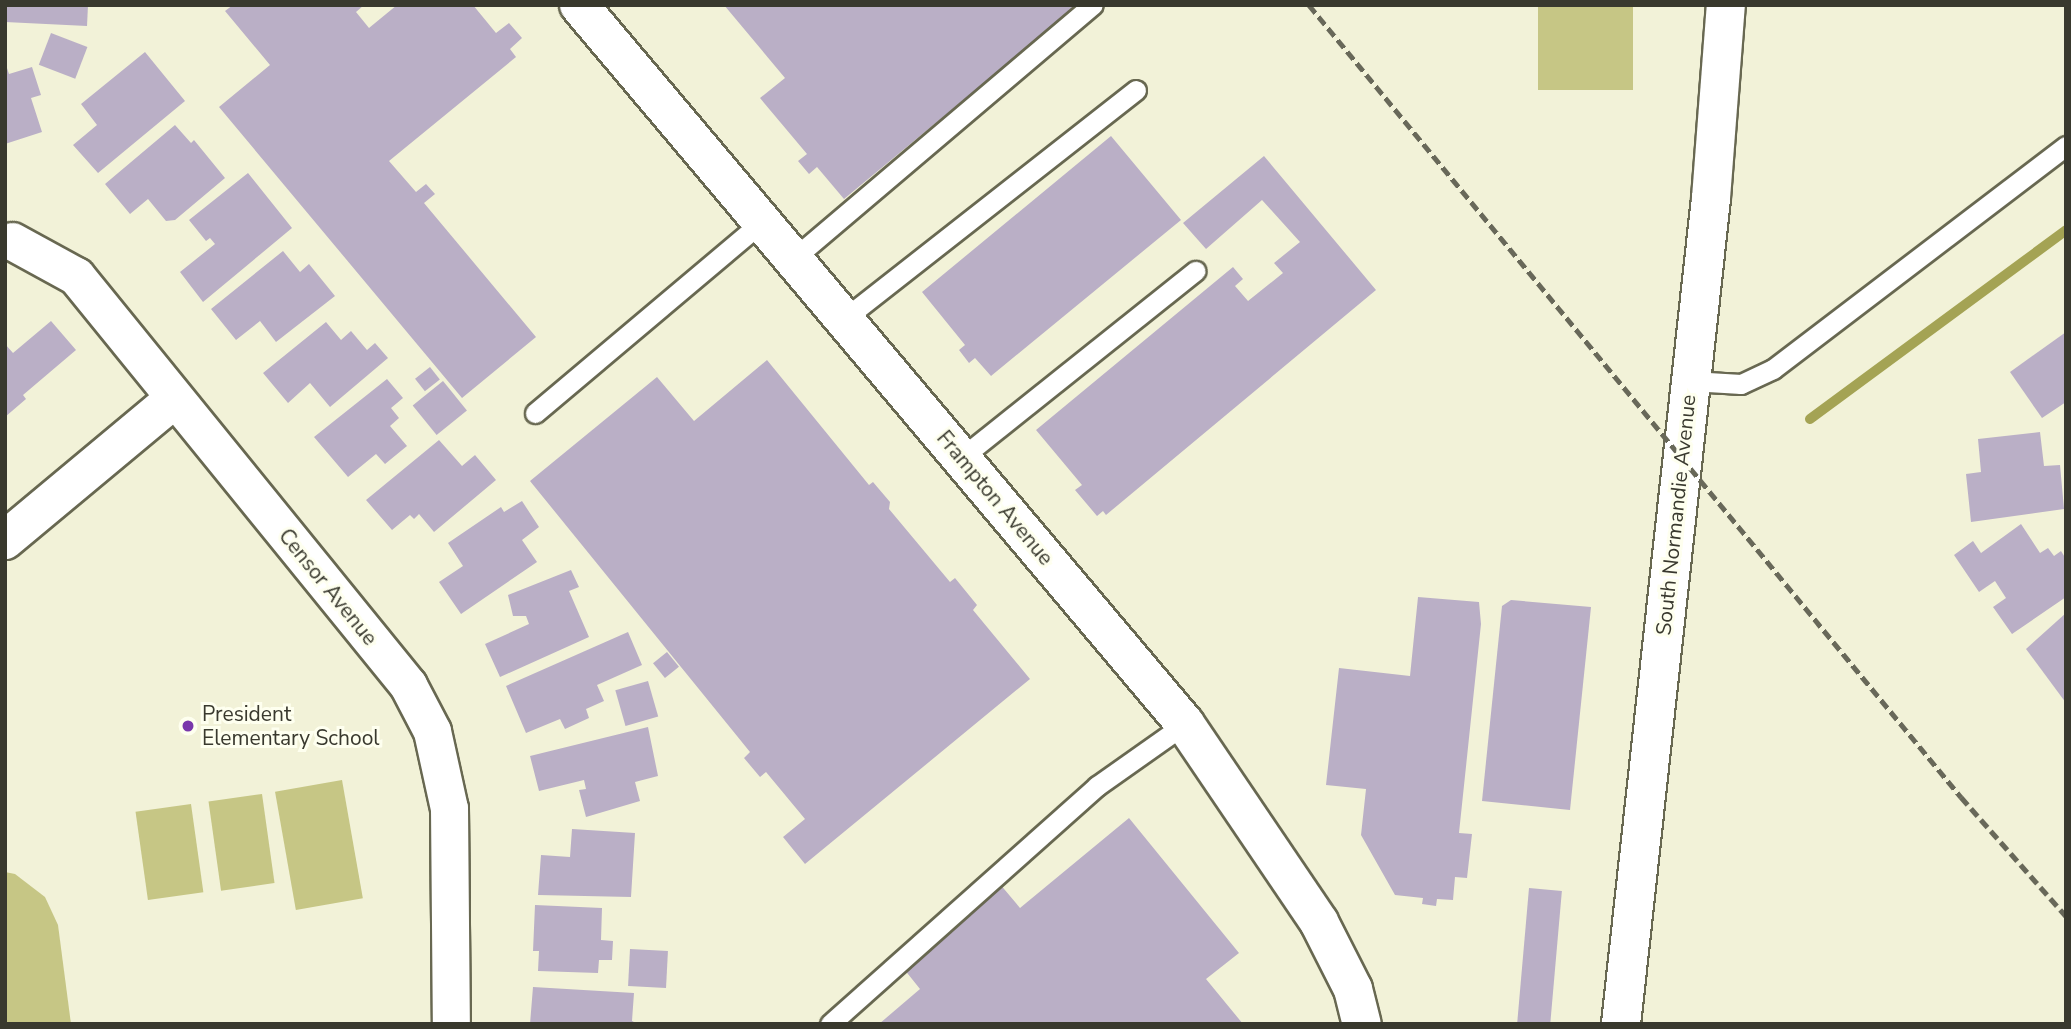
<!DOCTYPE html>
<html>
<head>
<meta charset="utf-8">
<style>
	body { margin:0 }
	#map { position:relative; width:2071px; height:1029px; overflow:hidden; background:#f2f2d8; font-family:"Nunito Sans",sans-serif }
	div>[style] { position:absolute }
	.green>* { inset:0; background:#c6c685; transform-origin:0 0 }
	.stream>* { height:10px; margin:-5px; padding:0 5px; transform-origin:5px; border-radius:5px; background:#a4a354 }
	.building>* { inset:0; background:#baafc6; transform-origin:0 0 }
	.roads { filter:drop-shadow(2px 0 #686851) drop-shadow(-2px 0 #686851) drop-shadow(0 2px #686851) drop-shadow(0 -2px #686851) }
	.lane>* { height:19px; margin:-9.5px; padding:0 9.5px; transform-origin:9.5px; border-radius:9.5px; background:#fff }
	.street>* { height:37px; margin:-18.5px; padding:0 18.5px; transform-origin:18.5px; border-radius:18.5px; background:#fff }
	.secondary>* { height:38px; margin:-19px; padding:0 19px; transform-origin:19px; border-radius:19px; background:#fff }
	.primary>* { height:38px; margin:-19px; padding:0 19px; transform-origin:19px; border-radius:19px; background:#fff }
	.rail>* { height:5px; margin-top:-2.5px; transform-origin:0; background:repeating-linear-gradient(90deg,#686859 0 10px,transparent 0 15px) }
	.dots>* { width:19px; height:19px; translate:-50% -50%; box-sizing:border-box; border:4px solid #feffef; border-radius:50% }
	span { translate:-50% -50%; white-space:nowrap; text-align:center; line-height:1.15; -webkit-text-stroke:6px #feffef; paint-order:stroke }
	.street-label { font-size:21px; color:#39392e }
	.poi-label { font-size:21px; color:#39392e }
	.left { translate:0 -50%; text-align:left }
	.frame { position:absolute; inset:0; border:7px solid #39392e; pointer-events:none }
</style>
</head>
<body>
<div id="map">
	<div class="green">
		<i style="left:1538px;top:5px;width:95px;height:85px"></i>
		<i style="left:342px;top:780px;width:120px;height:68px;rotate:80deg"></i>
		<i style="left:262px;top:794px;width:90px;height:54px;rotate:82deg"></i>
		<i style="left:191px;top:804px;width:89px;height:56px;rotate:82deg"></i>
		<i style="clip-path:polygon(5px 872px,15px 874px,45px 897px,58px 925px,71px 1024px,5px 1024px)"></i>
	</div>
	<div class="stream">
		<i style="left:1810px;top:419px;width:318px;rotate:-36.4deg"></i>
	</div>
	<div class="building">
		<i style="clip-path:polygon(5px 5px,88px 5px,87px 26px,5px 22px)"></i>
		<i style="clip-path:polygon(233px 5px,364px 5px,356px 12px,369px 28px,397px 5px,473px 5px,496px 33px,509px 23px,522px 38px,510px 49px,516px 57px,389px 161px,416px 192px,426px 184px,435px 194px,424px 203px,536px 337px,462px 398px,219px 107px,270px 65px,225px 11px)"></i>
		<i style="clip-path:polygon(724px 5px,1078px 5px,844px 199px,817px 167px,809px 174px,798px 161px,807px 154px,760px 98px,785px 78px)"></i>
		<i style="left:51px;top:33px;width:39px;height:34px;rotate:21deg"></i>
		<i style="clip-path:polygon(145px 52px,185px 101px,98px 173px,73px 145px,97px 125px,81px 104px)"></i>
		<i style="clip-path:polygon(5px 62px,9px 74px,32px 67px,41px 95px,31px 98px,42px 132px,5px 144px)"></i>
		<i style="clip-path:polygon(175px 125px,191px 143px,194px 140px,225px 178px,175px 220px,166px 221px,148px 199px,130px 214px,105px 184px)"></i>
		<i style="clip-path:polygon(1111px 136px,1181px 220px,991px 376px,975px 358px,969px 363px,959px 350px,965px 345px,922px 292px)"></i>
		<i style="clip-path:polygon(1264px 156px,1376px 290px,1106px 515px,1103px 511px,1097px 516px,1075px 490px,1082px 485px,1036px 430px,1233px 267px,1243px 279px,1235px 286px,1248px 301px,1283px 273px,1274px 263px,1300px 242px,1262px 200px,1206px 249px,1183px 223px)"></i>
		<i style="clip-path:polygon(248px 173px,292px 228px,203px 302px,180px 272px,215px 244px,210px 238px,206px 241px,189px 220px)"></i>
		<i style="clip-path:polygon(283px 251px,300px 272px,309px 264px,335px 296px,276px 342px,260px 321px,236px 340px,211px 309px)"></i>
		<i style="clip-path:polygon(51px 321px,76px 350px,23px 395px,26px 399px,5px 417px,5px 344px,13px 353px)"></i>
		<i style="clip-path:polygon(326px 322px,341px 340px,351px 331px,367px 350px,375px 343px,388px 358px,330px 407px,310px 383px,288px 403px,263px 373px)"></i>
		<i style="clip-path:polygon(2066px 332px,2066px 402px,2042px 418px,2010px 372px)"></i>
		<i style="clip-path:polygon(767px 360px,869px 485px,873px 482px,890px 502px,889px 509px,950px 582px,955px 578px,977px 605px,973px 610px,1030px 679px,805px 864px,783px 837px,805px 819px,766px 772px,760px 777px,744px 758px,750px 752px,530px 481px,657px 377px,694px 421px)"></i>
		<i style="left:430px;top:367px;width:16px;height:19px;rotate:52deg"></i>
		<i style="clip-path:polygon(387px 379px,403px 398px,391px 408px,399px 418px,390px 426px,407px 446px,385px 464px,376px 454px,348px 477px,314px 437px)"></i>
		<i style="left:443px;top:381px;width:38px;height:39px;rotate:51deg"></i>
		<i style="clip-path:polygon(2040px 432px,2044px 466px,2060px 465px,2064px 509px,1971px 522px,1966px 474px,1981px 472px,1978px 439px)"></i>
		<i style="clip-path:polygon(439px 440px,462px 466px,475px 455px,496px 480px,434px 532px,419px 514px,414px 519px,410px 515px,392px 530px,366px 500px)"></i>
		<i style="clip-path:polygon(522px 501px,539px 527px,522px 540px,537px 562px,461px 614px,439px 582px,463px 566px,448px 543px,501px 507px,504px 512px)"></i>
		<i style="clip-path:polygon(2021px 524px,2040px 553px,2048px 548px,2054px 556px,2061px 551px,2066px 559px,2066px 597px,2012px 634px,1993px 607px,2006px 598px,1995px 581px,1979px 592px,1954px 555px,1973px 541px,1981px 553px)"></i>
		<i style="clip-path:polygon(571px 570px,579px 587px,569px 591px,589px 637px,500px 677px,485px 644px,529px 624px,526px 616px,513px 616px,508px 595px)"></i>
		<i style="clip-path:polygon(1418px 597px,1479px 602px,1481px 624px,1459px 833px,1472px 834px,1467px 878px,1455px 877px,1453px 900px,1437px 899px,1436px 906px,1422px 904px,1423px 898px,1395px 895px,1361px 835px,1366px 789px,1326px 785px,1339px 668px,1410px 676px)"></i>
		<i style="clip-path:polygon(1511px 600px,1591px 607px,1570px 810px,1482px 801px,1502px 606px)"></i>
		<i style="clip-path:polygon(2066px 613px,2066px 703px,2026px 649px)"></i>
		<i style="clip-path:polygon(628px 632px,642px 665px,597px 685px,604px 701px,586px 709px,589px 718px,565px 729px,560px 719px,526px 733px,506px 686px)"></i>
		<i style="left:667px;top:652px;width:19px;height:18px;rotate:51deg"></i>
		<i style="left:648px;top:681px;width:37px;height:34px;rotate:74deg"></i>
		<i style="clip-path:polygon(648px 727px,658px 776px,635px 782px,640px 801px,586px 817px,579px 790px,586px 789px,584px 780px,539px 791px,530px 756px)"></i>
		<i style="clip-path:polygon(1129px 818px,1239px 953px,1206px 979px,1243px 1024px,879px 1024px,920px 989px,900px 964px,999px 883px,1020px 908px)"></i>
		<i style="clip-path:polygon(572px 829px,635px 833px,631px 897px,538px 895px,541px 855px,570px 857px)"></i>
		<i style="left:1529px;top:888px;width:33px;height:137px;rotate:5deg"></i>
		<i style="clip-path:polygon(535px 905px,602px 908px,601px 940px,613px 941px,612px 960px,599px 960px,598px 973px,538px 971px,539px 951px,533px 951px)"></i>
		<i style="left:630px;top:949px;width:38px;height:37px;rotate:3deg"></i>
		<i style="clip-path:polygon(533px 987px,634px 993px,632px 1021px,638px 1024px,530px 1024px)"></i>
	</div>
	<div class="roads">
		<div class="lane">
			<i style="left:793px;top:259px;width:393px;rotate:-40.3deg"></i>
			<i style="left:844px;top:319px;width:371px;rotate:-38.1deg"></i>
			<i style="left:1691px;top:381px;width:50px;rotate:3.4deg"></i>
			<i style="left:1741px;top:384px;width:35px;rotate:-25deg"></i>
			<i style="left:1773px;top:369px;width:368px;rotate:-37.3deg"></i>
			<i style="left:535px;top:413px;width:297px;rotate:-40.1deg"></i>
			<i style="left:961px;top:458px;width:300px;rotate:-38.6deg"></i>
			<i style="left:830px;top:1024px;width:358px;rotate:-41.7deg"></i>
			<i style="left:1097px;top:786px;width:108px;rotate:-35.2deg"></i>
		</div>
		<div class="street">
			<i style="left:12px;top:241px;width:73px;rotate:28.7deg"></i>
			<i style="left:76px;top:276px;width:527px;rotate:50.93deg"></i>
			<i style="left:408px;top:685px;width:52px;rotate:62.4deg"></i>
			<i style="left:432px;top:731px;width:79px;rotate:77.6deg"></i>
			<i style="left:449px;top:808px;width:216px;rotate:89.5deg"></i>
		</div>
		<div class="secondary">
			<i style="left:579px;top:5px;width:940px;rotate:49.87deg"></i>
			<i style="left:1185px;top:724px;width:239px;rotate:55.9deg"></i>
			<i style="left:1319px;top:922px;width:75px;rotate:63.1deg"></i>
			<i style="left:1353px;top:989px;width:36px;rotate:76deg"></i>
			<i style="left:5px;top:540px;width:220px;rotate:-39.8deg"></i>
		</div>
		<div class="primary">
			<i style="left:1621px;top:1024px;width:831px;rotate:-83.78deg"></i>
			<i style="left:1711px;top:198px;width:194px;rotate:-85.6deg"></i>
		</div>
	</div>
	<div class="rail">
		<i style="left:1309px;top:5px;width:1026px;rotate:50.54deg"></i>
		<i style="left:1961px;top:797px;width:159px;rotate:48.6deg"></i>
	</div>
	<div class="dots">
		<i style="left:188px;top:726px;background:#7937ab"></i>
	</div>
	<div class="street-label">
		<span style="left:995px;top:498px;rotate:50deg">Frampton Avenue</span>
		<span style="left:1676px;top:515px;rotate:-84deg">South Normandie Avenue</span>
		<span style="left:328px;top:587px;rotate:51deg">Censor Avenue</span>
	</div>
	<div class="poi-label">
		<span class="left" style="left:202px;top:726px">President<br>Elementary School</span>
	</div>
	<div class="frame"></div>
</div>
</body>
</html>
